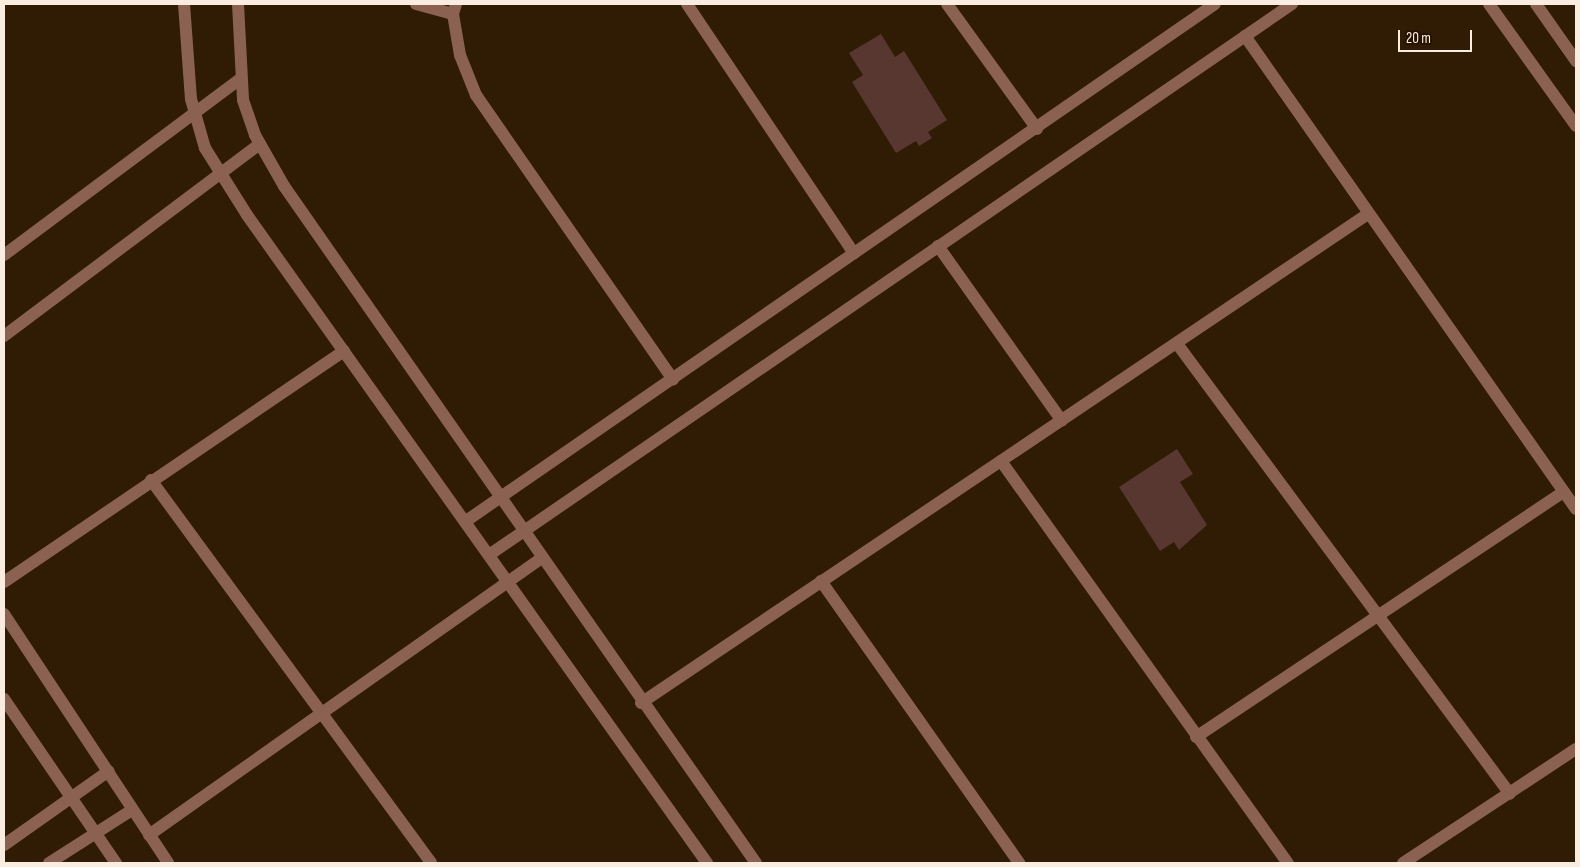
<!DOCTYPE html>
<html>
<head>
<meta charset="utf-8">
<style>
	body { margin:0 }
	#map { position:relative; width:1580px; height:867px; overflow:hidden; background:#301c05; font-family:"Sofia Sans Condensed",sans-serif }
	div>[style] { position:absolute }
	.building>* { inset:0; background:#573730 }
	.minor>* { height:12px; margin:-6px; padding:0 6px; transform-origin:6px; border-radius:6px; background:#8b6252 }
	span { translate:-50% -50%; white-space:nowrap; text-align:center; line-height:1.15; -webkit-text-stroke:5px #261200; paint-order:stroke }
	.frame { position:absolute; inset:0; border:5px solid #faecde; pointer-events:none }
	.scale { position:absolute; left:1398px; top:30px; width:74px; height:22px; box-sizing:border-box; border:2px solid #faecde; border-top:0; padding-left:6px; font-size:15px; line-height:18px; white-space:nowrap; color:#faecde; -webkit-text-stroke:4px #261200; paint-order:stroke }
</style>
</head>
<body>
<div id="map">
	<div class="building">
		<i style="clip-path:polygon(881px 34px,895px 57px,904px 51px,947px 120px,928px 132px,932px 138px,919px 146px,916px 141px,896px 153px,852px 82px,863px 75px,849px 53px)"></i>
		<i style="clip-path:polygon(1177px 449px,1193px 474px,1180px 482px,1207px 525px,1179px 550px,1174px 542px,1160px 551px,1119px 487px)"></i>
	</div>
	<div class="minor">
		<i style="left:184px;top:4px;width:95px;rotate:85.8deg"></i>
		<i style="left:191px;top:99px;width:51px;rotate:74.1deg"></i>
		<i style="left:205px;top:148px;width:79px;rotate:57.9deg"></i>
		<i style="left:247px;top:215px;width:795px;rotate:54.63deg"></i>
		<i style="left:238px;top:4px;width:96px;rotate:87deg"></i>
		<i style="left:243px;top:100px;width:37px;rotate:71deg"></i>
		<i style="left:255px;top:135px;width:59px;rotate:60.4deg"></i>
		<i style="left:284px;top:186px;width:825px;rotate:55.12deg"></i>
		<i style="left:416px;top:4px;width:38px;rotate:15deg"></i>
		<i style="left:456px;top:4px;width:10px;rotate:107deg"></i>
		<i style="left:453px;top:14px;width:42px;rotate:80.3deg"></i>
		<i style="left:460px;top:55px;width:43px;rotate:68.2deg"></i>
		<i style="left:476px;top:95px;width:346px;rotate:55.3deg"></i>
		<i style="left:687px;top:4px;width:300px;rotate:56.2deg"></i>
		<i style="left:947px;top:4px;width:154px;rotate:54.2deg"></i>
		<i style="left:1489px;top:4px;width:150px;rotate:54.5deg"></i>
		<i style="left:1536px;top:4px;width:70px;rotate:54.9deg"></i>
		<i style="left:1245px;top:36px;width:577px;rotate:55.02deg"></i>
		<i style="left:938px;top:246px;width:214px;rotate:54.7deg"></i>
		<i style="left:4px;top:255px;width:294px;rotate:-36.7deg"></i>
		<i style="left:4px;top:336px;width:320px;rotate:-36.9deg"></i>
		<i style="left:1178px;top:345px;width:558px;rotate:53.52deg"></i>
		<i style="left:1001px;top:461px;width:494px;rotate:54.5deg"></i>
		<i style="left:151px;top:480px;width:474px;rotate:53.8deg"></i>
		<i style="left:466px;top:521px;width:910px;rotate:-34.62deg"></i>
		<i style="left:489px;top:555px;width:974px;rotate:-34.46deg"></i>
		<i style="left:821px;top:581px;width:345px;rotate:54.9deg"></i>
		<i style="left:4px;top:582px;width:411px;rotate:-34.2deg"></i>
		<i style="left:4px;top:614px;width:298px;rotate:56.6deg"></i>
		<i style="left:4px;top:699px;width:199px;rotate:55.7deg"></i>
		<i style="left:641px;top:703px;width:876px;rotate:-33.93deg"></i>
		<i style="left:1196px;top:737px;width:442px;rotate:-33.7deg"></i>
		<i style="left:149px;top:835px;width:480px;rotate:-35.2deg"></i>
		<i style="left:4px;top:845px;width:128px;rotate:-35.2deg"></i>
		<i style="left:49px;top:863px;width:98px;rotate:-32.6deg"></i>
		<i style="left:1403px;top:863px;width:207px;rotate:-33.4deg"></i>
	</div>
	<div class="frame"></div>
	<div class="scale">20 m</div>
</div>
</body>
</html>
